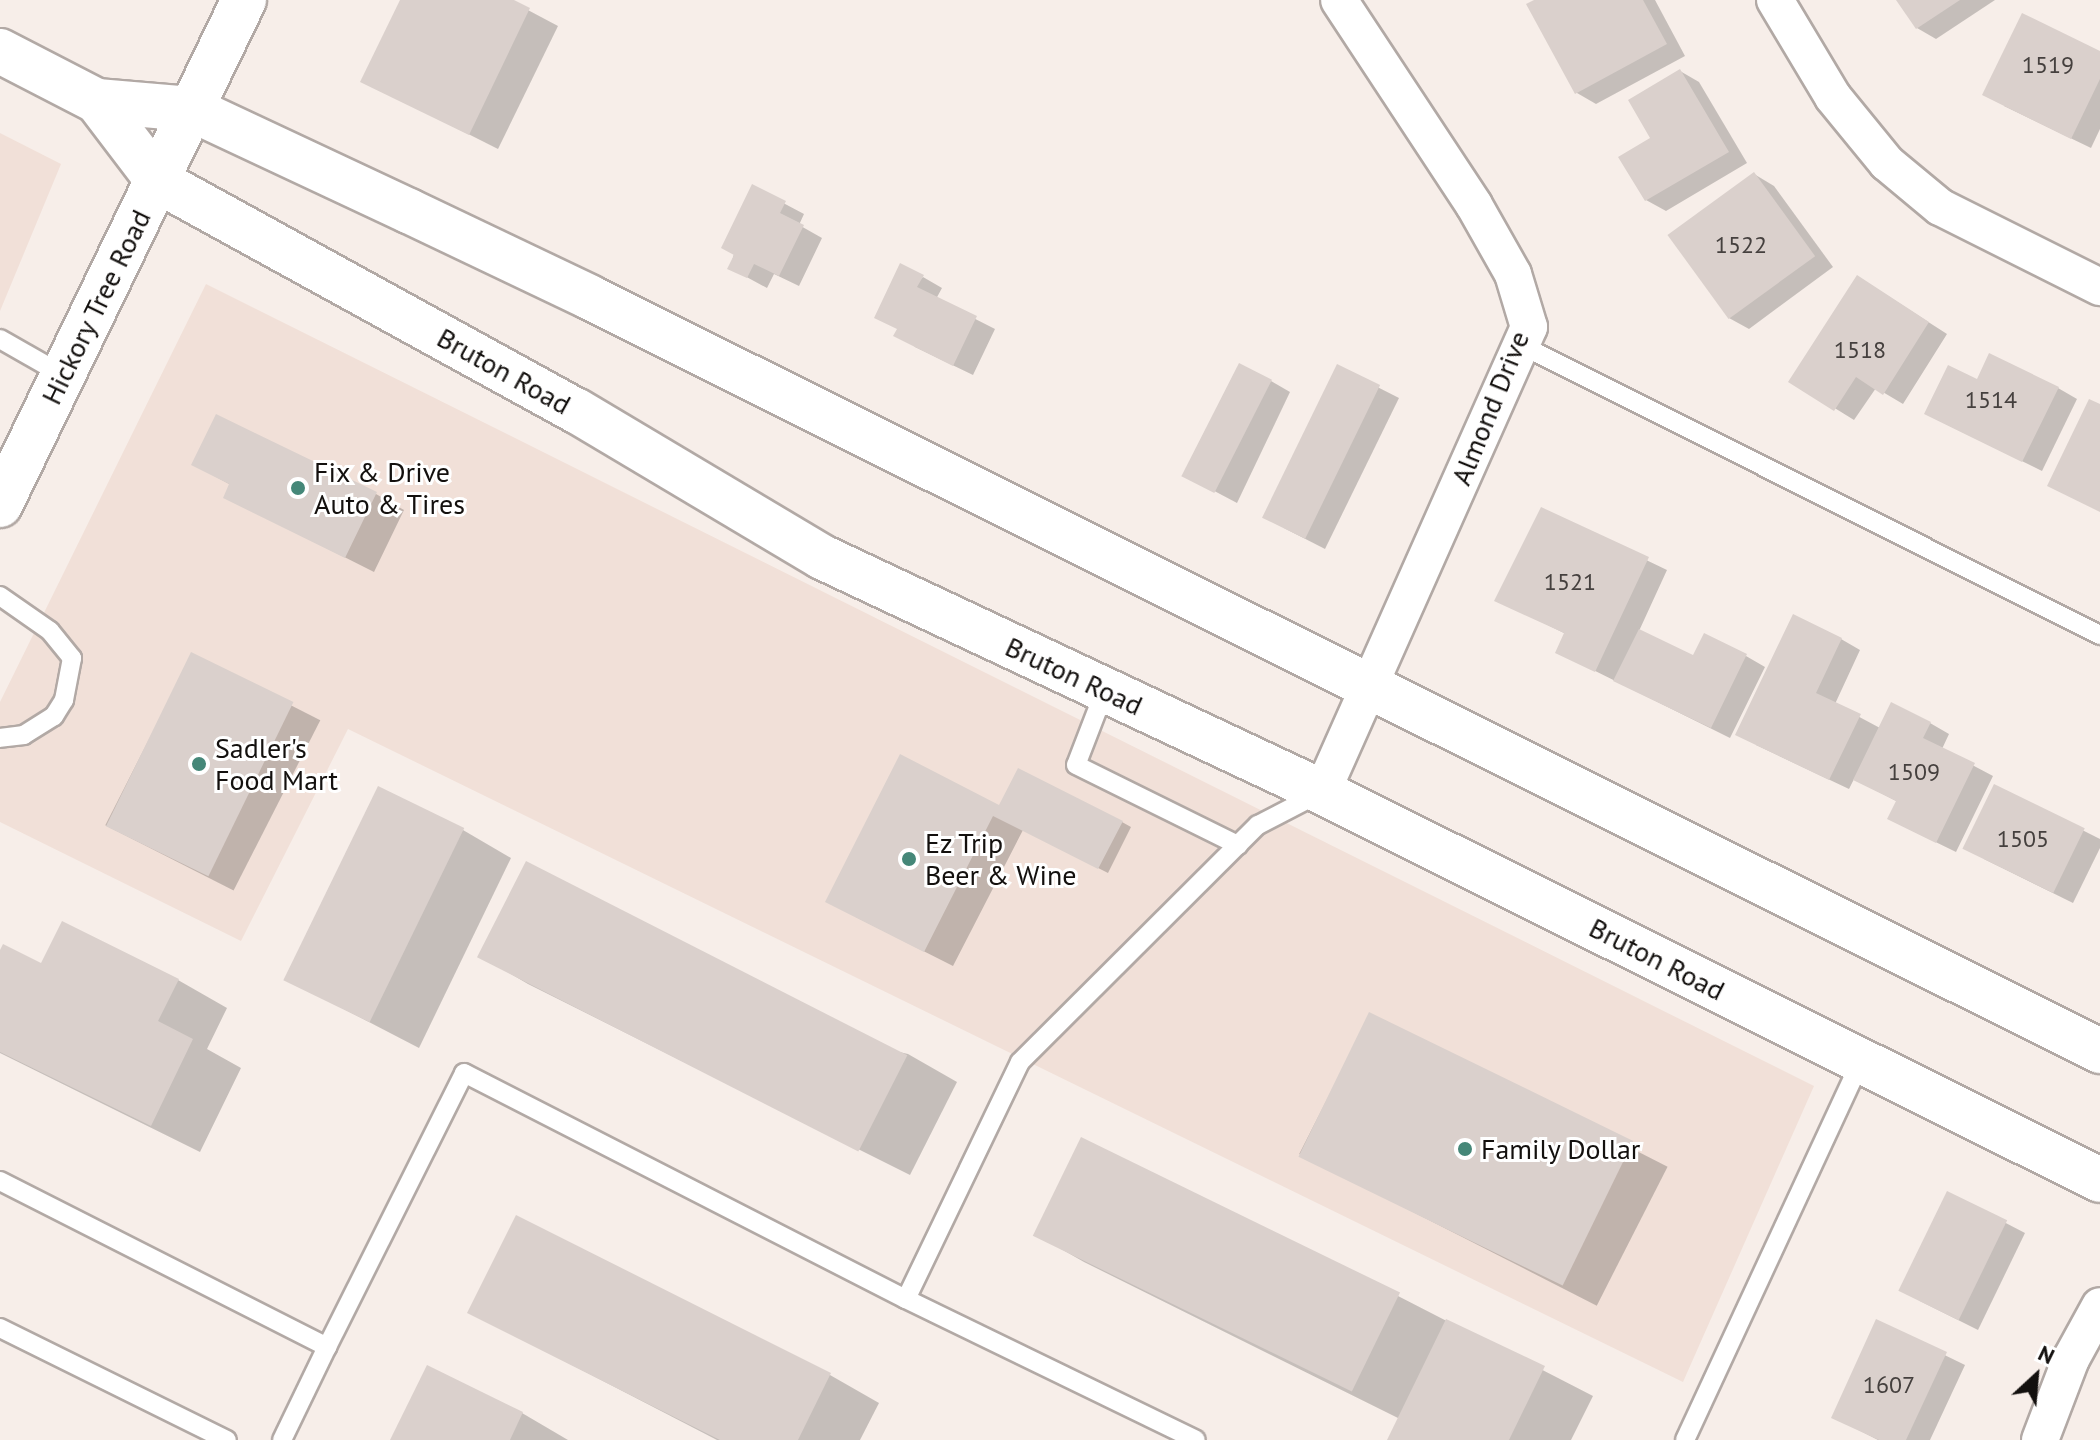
<!DOCTYPE html>
<html>
<head>
<meta charset="utf-8">
<style>
	body { margin:0 }
	#map { position:relative; width:2100px; height:1440px; overflow:hidden; background:#f7eee9; font-family:"PT Sans",sans-serif }
	div>[style] { position:absolute }
	.built>* { inset:0; background:#f1e0d8 }
	.shadow>* { inset:0; background:#0003; transform-origin:0 0 }
	.building>* { inset:0; background:#dad0cc; transform-origin:0 0 }
	.roads { filter:drop-shadow(2px 0 #b2a9a5) drop-shadow(-2px 0 #b2a9a5) drop-shadow(0 2px #b2a9a5) drop-shadow(0 -2px #b2a9a5) }
	.lane>* { height:18px; margin:-9px; padding:0 9px; transform-origin:9px; border-radius:9px; background:#fff }
	.street>* { height:36px; margin:-18px; padding:0 18px; transform-origin:18px; border-radius:18px; background:#fff }
	.secondary>* { height:44px; margin:-22px; padding:0 22px; transform-origin:22px; border-radius:22px; background:#fff }
	.dots>* { width:22px; height:22px; translate:-50% -50%; box-sizing:border-box; border:4px solid #fff; border-radius:50% }
	span { translate:-50% -50%; white-space:nowrap; text-align:center; line-height:1.15; -webkit-text-stroke:6px #fff; paint-order:stroke }
	.number-label { font-size:24px; color:#45403e }
	.number-label span { -webkit-text-stroke-width:0 }
	.street-label { font-size:28px; color:#13100e }
	.poi-label { font-size:28px; color:#13100e }
	.left { translate:0 -50%; text-align:left }
	.north { position:absolute; left:1996px; top:1336px; width:80px; height:80px; -webkit-text-stroke:6px #fff; paint-order:stroke; rotate:26deg; font-size:22px; font-weight:700; line-height:32px; text-align:center; color:#13100e }
	.north::after { content:''; display:block; margin:auto; width:28px; height:36px; background:#13100e; clip-path:polygon(50% 0,100% 100%,50% 72%,0 100%) }
</style>
</head>
<body>
<div id="map">
	<div class="built">
		<i style="clip-path:polygon(0 133px,61px 164px,0 311px)"></i>
		<i style="clip-path:polygon(206px 284px,1814px 1086px,1683px 1382px,348px 729px,241px 941px,0 822px,0 702px)"></i>
	</div>
	<div class="shadow">
		<i style="clip-path:polygon(402px 0,509px 0,558px 26px,498px 149px,363px 81px)"></i>
		<i style="clip-path:polygon(1538px 0,1655px 0,1685px 56px,1596px 104px,1577px 93px)"></i>
		<i style="clip-path:polygon(1899px 0,1995px 0,1936px 39px,1917px 28px)"></i>
		<i style="clip-path:polygon(2100px 53px,2100px 129px,2091px 148px,2004px 106px)"></i>
		<i style="clip-path:polygon(1680px 71px,1699px 82px,1747px 163px,1666px 211px,1646px 200px,1653px 139px)"></i>
		<i style="clip-path:polygon(1754px 174px,1774px 186px,1833px 267px,1749px 329px,1729px 318px)"></i>
		<i style="clip-path:polygon(753px 187px,804px 214px,799px 225px,822px 238px,799px 286px,774px 274px,767px 288px,730px 268px)"></i>
		<i style="clip-path:polygon(923px 277px,942px 288px,936px 299px,995px 329px,973px 375px,915px 347px,899px 329px,877px 317px)"></i>
		<i style="clip-path:polygon(1877px 289px,1947px 334px,1903px 404px,1876px 388px,1854px 420px,1791px 381px)"></i>
		<i style="clip-path:polygon(1338px 367px,1399px 398px,1325px 549px,1284px 528px)"></i>
		<i style="clip-path:polygon(1271px 381px,1290px 392px,1237px 503px,1186px 476px)"></i>
		<i style="clip-path:polygon(1978px 381px,2058px 388px,2077px 399px,2042px 471px,1946px 424px)"></i>
		<i style="clip-path:polygon(194px 465px,376px 494px,404px 510px,374px 572px,225px 497px,231px 485px)"></i>
		<i style="clip-path:polygon(1542px 510px,1667px 570px,1639px 631px,1694px 658px,1746px 656px,1765px 667px,1730px 738px,1557px 652px,1566px 634px,1497px 600px)"></i>
		<i style="clip-path:polygon(1841px 639px,1860px 650px,1835px 704px,1880px 728px,1930px 723px,1949px 734px,1942px 749px,1993px 776px,1956px 852px,1909px 829px,1898px 802px,1854px 779px,1849px 789px,1756px 745px)"></i>
		<i style="left:192px;top:655px;width:144px;height:191px;rotate:27deg"></i>
		<i style="clip-path:polygon(1995px 786px,2100px 839px,2100px 848px,2073px 903px,1984px 859px)"></i>
		<i style="clip-path:polygon(1000px 807px,1122px 822px,1131px 827px,1108px 873px,1023px 830px,953px 966px,856px 917px)"></i>
		<i style="clip-path:polygon(463px 830px,511px 858px,419px 1048px,286px 979px)"></i>
		<i style="clip-path:polygon(0 954px,42px 965px,178px 980px,227px 1008px,207px 1049px,241px 1068px,200px 1152px,0 1053px)"></i>
		<i style="clip-path:polygon(480px 956px,908px 1054px,957px 1082px,910px 1175px,528px 984px)"></i>
		<i style="left:1370px;top:1015px;width:334px;height:156px;rotate:27deg"></i>
		<i style="clip-path:polygon(1948px 1193px,2025px 1233px,1978px 1330px,1920px 1301px)"></i>
		<i style="clip-path:polygon(517px 1218px,830px 1375px,879px 1403px,860px 1440px,717px 1440px,470px 1312px)"></i>
		<i style="clip-path:polygon(1035px 1234px,1398px 1296px,1593px 1396px,1571px 1440px,1389px 1440px,1400px 1419px,1084px 1262px)"></i>
		<i style="clip-path:polygon(1877px 1322px,1965px 1365px,1930px 1440px,1878px 1440px,1833px 1417px)"></i>
		<i style="clip-path:polygon(428px 1367px,522px 1413px,568px 1440px,392px 1440px)"></i>
	</div>
	<div class="building">
		<i style="clip-path:polygon(400px 0,514px 0,530px 8px,469px 135px,360px 82px)"></i>
		<i style="clip-path:polygon(1534px 0,1643px 0,1667px 44px,1575px 94px,1526px 4px)"></i>
		<i style="clip-path:polygon(1896px 0,1960px 0,1916px 29px)"></i>
		<i style="clip-path:polygon(2022px 13px,2100px 51px,2100px 79px,2071px 139px,1982px 95px)"></i>
		<i style="clip-path:polygon(1680px 69px,1729px 152px,1645px 201px,1618px 157px,1650px 138px,1628px 100px)"></i>
		<i style="left:1754px;top:172px;width:104px;height:107px;rotate:54deg"></i>
		<i style="clip-path:polygon(752px 184px,786px 201px,780px 213px,804px 225px,779px 276px,754px 264px,747px 278px,727px 269px,734px 255px,721px 248px)"></i>
		<i style="clip-path:polygon(900px 263px,924px 275px,917px 287px,977px 316px,953px 366px,893px 336px,897px 329px,874px 318px)"></i>
		<i style="clip-path:polygon(1857px 275px,1929px 322px,1883px 395px,1856px 377px,1834px 411px,1788px 382px)"></i>
		<i style="clip-path:polygon(1989px 353px,2059px 387px,2022px 462px,1924px 414px,1948px 365px,1977px 379px)"></i>
		<i style="left:1239px;top:363px;width:37px;height:127px;rotate:27deg"></i>
		<i style="left:1337px;top:364px;width:48px;height:171px;rotate:26deg"></i>
		<i style="clip-path:polygon(2089px 399px,2100px 404px,2100px 512px,2047px 486px)"></i>
		<i style="clip-path:polygon(216px 414px,377px 492px,345px 558px,223px 498px,229px 484px,191px 465px)"></i>
		<i style="clip-path:polygon(1541px 507px,1649px 557px,1595px 672px,1555px 653px,1564px 633px,1494px 601px)"></i>
		<i style="clip-path:polygon(1793px 614px,1842px 638px,1816px 693px,1861px 714px,1829px 780px,1735px 735px)"></i>
		<i style="clip-path:polygon(1639px 629px,1693px 655px,1704px 633px,1747px 654px,1711px 728px,1613px 681px)"></i>
		<i style="left:191px;top:652px;width:114px;height:194px;rotate:26deg"></i>
		<i style="clip-path:polygon(1891px 702px,1931px 722px,1923px 738px,1975px 763px,1936px 843px,1887px 819px,1896px 801px,1853px 780px)"></i>
		<i style="clip-path:polygon(900px 754px,999px 805px,1018px 768px,1123px 821px,1098px 869px,993px 816px,924px 952px,825px 902px)"></i>
		<i style="left:1994px;top:784px;width:101px;height:72px;rotate:26deg"></i>
		<i style="left:378px;top:786px;width:96px;height:216px;rotate:26deg"></i>
		<i style="left:526px;top:861px;width:428px;height:108px;rotate:27deg"></i>
		<i style="clip-path:polygon(62px 921px,179px 979px,158px 1021px,193px 1039px,151px 1126px,0 1052px,0 950px,3px 944px,41px 963px)"></i>
		<i style="left:1369px;top:1012px;width:294px;height:161px;rotate:26deg"></i>
		<i style="left:1081px;top:1137px;width:355px;height:110px;rotate:26deg"></i>
		<i style="left:1947px;top:1191px;width:67px;height:111px;rotate:26deg"></i>
		<i style="clip-path:polygon(516px 1215px,831px 1373px,798px 1440px,720px 1440px,467px 1313px)"></i>
		<i style="clip-path:polygon(1446px 1319px,1545px 1366px,1509px 1440px,1387px 1440px)"></i>
		<i style="clip-path:polygon(1876px 1319px,1947px 1352px,1906px 1440px,1879px 1440px,1831px 1418px)"></i>
		<i style="clip-path:polygon(427px 1365px,523px 1412px,510px 1440px,390px 1440px)"></i>
	</div>
	<div class="roads">
		<div class="lane">
			<i style="left:0;top:339px;width:73px;rotate:29.7deg"></i>
			<i style="left:1521px;top:345px;width:648px;rotate:26.6deg"></i>
			<i style="left:0;top:596px;width:61px;rotate:35deg"></i>
			<i style="left:50px;top:631px;width:35px;rotate:51deg"></i>
			<i style="left:72px;top:658px;width:43px;rotate:100.8deg"></i>
			<i style="left:64px;top:700px;width:19px;rotate:122deg"></i>
			<i style="left:54px;top:716px;width:36px;rotate:148deg"></i>
			<i style="left:24px;top:735px;width:24px;rotate:173deg"></i>
			<i style="left:1105px;top:690px;width:80px;rotate:111.1deg"></i>
			<i style="left:1076px;top:765px;width:181px;rotate:26.3deg"></i>
			<i style="left:0;top:1181px;width:367px;rotate:26.9deg"></i>
			<i style="left:327px;top:1347px;width:306px;rotate:-63.4deg"></i>
			<i style="left:464px;top:1073px;width:496px;rotate:27.1deg"></i>
			<i style="left:906px;top:1299px;width:263px;rotate:-64.3deg"></i>
			<i style="left:1020px;top:1062px;width:336px;rotate:-44.9deg"></i>
			<i style="left:1258px;top:825px;width:65px;rotate:-27.3deg"></i>
			<i style="left:906px;top:1299px;width:322px;rotate:25.9deg"></i>
			<i style="left:0;top:1328px;width:253px;rotate:26.3deg"></i>
			<i style="left:282px;top:1440px;width:103px;rotate:-64.2deg"></i>
			<i style="left:1685px;top:1440px;width:418px;rotate:-65.1deg"></i>
		</div>
		<div class="street">
			<i style="left:1775px;top:0;width:113px;rotate:59.1deg"></i>
			<i style="left:1833px;top:97px;width:85px;rotate:50.7deg"></i>
			<i style="left:1887px;top:163px;width:69px;rotate:39.7deg"></i>
			<i style="left:1940px;top:207px;width:179px;rotate:26.6deg"></i>
			<i style="left:1322px;top:792px;width:509px;rotate:-66deg"></i>
			<i style="left:1529px;top:327px;width:55px;rotate:-106.8deg"></i>
			<i style="left:1513px;top:274px;width:79px;rotate:-119.5deg"></i>
			<i style="left:1474px;top:205px;width:245px;rotate:-123.4deg"></i>
			<i style="left:2040px;top:1440px;width:87px;rotate:-69.1deg"></i>
			<i style="left:2071px;top:1359px;width:60px;rotate:-61.3deg"></i>
		</div>
		<div class="secondary">
			<i style="left:0;top:51px;width:109px;rotate:27.3deg"></i>
			<i style="left:97px;top:101px;width:94px;rotate:4.9deg"></i>
			<i style="left:191px;top:109px;width:241px;rotate:25.1deg"></i>
			<i style="left:409px;top:211px;width:199px;rotate:25.5deg"></i>
			<i style="left:589px;top:297px;width:1689px;rotate:26.52deg"></i>
			<i style="left:97px;top:101px;width:101px;rotate:52.7deg"></i>
			<i style="left:158px;top:181px;width:478px;rotate:28.8deg"></i>
			<i style="left:577px;top:411px;width:285px;rotate:30.8deg"></i>
			<i style="left:822px;top:557px;width:552px;rotate:25.17deg"></i>
			<i style="left:1322px;top:792px;width:869px;rotate:26.51deg"></i>
			<i style="left:0;top:505px;width:561px;rotate:-64.21deg"></i>
		</div>
	</div>
	<div class="dots">
		<i style="left:298px;top:488px;background:#458778"></i>
		<i style="left:199px;top:764px;background:#458778"></i>
		<i style="left:909px;top:859px;background:#458778"></i>
		<i style="left:1465px;top:1149px;background:#458778"></i>
	</div>
	<div class="number-label">
		<span style="left:2048px;top:65px">1519</span>
		<span style="left:1741px;top:245px">1522</span>
		<span style="left:1860px;top:350px">1518</span>
		<span style="left:1991px;top:400px">1514</span>
		<span style="left:1570px;top:582px">1521</span>
		<span style="left:1914px;top:772px">1509</span>
		<span style="left:2023px;top:839px">1505</span>
		<span style="left:1889px;top:1385px">1607</span>
	</div>
	<div class="street-label">
		<span style="left:96px;top:307px;rotate:-64deg">Hickory Tree Road</span>
		<span style="left:504px;top:371px;rotate:29deg">Bruton Road</span>
		<span style="left:1490px;top:408px;rotate:-68deg">Almond Drive</span>
		<span style="left:1074px;top:676px;rotate:25deg">Bruton Road</span>
		<span style="left:1657px;top:959px;rotate:27deg">Bruton Road</span>
	</div>
	<div class="poi-label">
		<span class="left" style="left:314px;top:488px">Fix &amp; Drive<br>Auto &amp; Tires</span>
		<span class="left" style="left:215px;top:764px">Sadler's<br>Food Mart</span>
		<span class="left" style="left:925px;top:859px">Ez Trip<br>Beer &amp; Wine</span>
		<span class="left" style="left:1481px;top:1149px">Family Dollar</span>
	</div>
	<div class="north">N</div>
</div>
</body>
</html>
